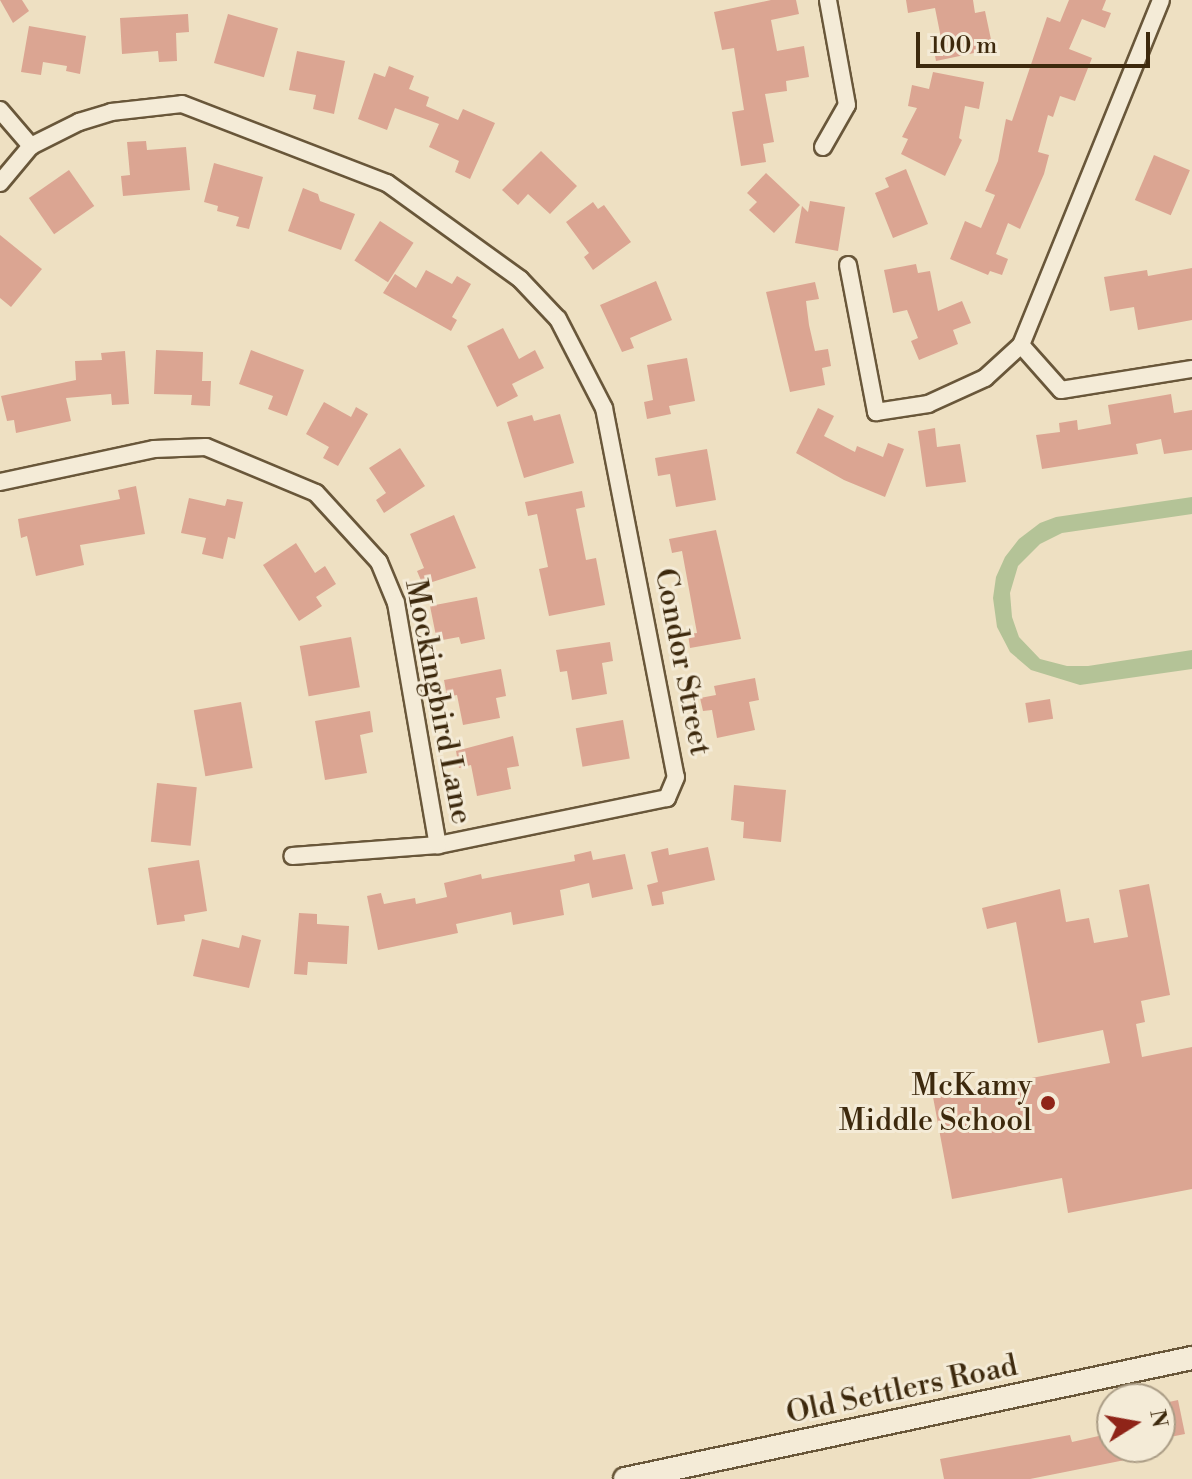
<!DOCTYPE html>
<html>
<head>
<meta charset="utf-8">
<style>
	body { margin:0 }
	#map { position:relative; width:1192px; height:1479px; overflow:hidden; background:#eee0c2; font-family:"Libre Bodoni",serif }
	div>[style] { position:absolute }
	.green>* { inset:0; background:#b4c397 }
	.building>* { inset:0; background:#dba592; transform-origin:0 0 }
	.roads { filter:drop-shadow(2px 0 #69573a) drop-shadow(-2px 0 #69573a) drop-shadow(0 2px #69573a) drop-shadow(0 -2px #69573a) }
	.street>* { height:16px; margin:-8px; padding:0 8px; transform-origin:8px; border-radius:8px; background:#f4ebd7 }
	.secondary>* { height:22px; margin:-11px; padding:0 11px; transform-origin:11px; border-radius:11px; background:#f4ebd7 }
	.dots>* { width:22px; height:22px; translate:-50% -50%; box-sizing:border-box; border:4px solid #f4ebd7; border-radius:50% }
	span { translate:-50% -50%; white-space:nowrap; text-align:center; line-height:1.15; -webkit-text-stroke:6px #f4ebd7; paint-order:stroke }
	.street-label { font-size:30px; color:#3d290d }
	.poi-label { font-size:30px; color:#3d290d }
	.right { translate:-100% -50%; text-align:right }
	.north { position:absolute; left:1096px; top:1383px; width:80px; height:80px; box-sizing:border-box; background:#f4ebd7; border:2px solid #ab9d86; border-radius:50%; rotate:79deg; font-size:22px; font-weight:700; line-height:32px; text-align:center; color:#3d290d }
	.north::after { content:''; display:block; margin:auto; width:28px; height:36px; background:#8f2418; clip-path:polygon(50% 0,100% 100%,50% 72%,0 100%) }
	.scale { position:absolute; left:916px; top:32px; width:234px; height:36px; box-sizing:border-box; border:4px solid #3d290d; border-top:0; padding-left:10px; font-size:24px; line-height:28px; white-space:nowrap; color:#3d290d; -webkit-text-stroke:6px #f4ebd7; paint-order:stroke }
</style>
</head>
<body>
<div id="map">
	<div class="green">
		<i style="clip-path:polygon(1192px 497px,1192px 514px,1062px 533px,1040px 544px,1018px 566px,1010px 593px,1012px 617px,1019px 637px,1040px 659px,1067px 666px,1088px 666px,1192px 650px,1192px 669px,1080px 685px,1031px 670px,1010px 652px,997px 627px,993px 598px,996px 577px,1005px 557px,1019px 539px,1040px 523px,1056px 517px)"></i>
	</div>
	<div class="building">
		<i style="clip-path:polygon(0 0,22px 0,29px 11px,13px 23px)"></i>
		<i style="clip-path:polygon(771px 0,796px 0,799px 14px,771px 20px,777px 51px,804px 46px,809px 77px,786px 81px,787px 91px,765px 94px,774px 142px,763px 144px,766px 162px,741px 166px,732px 112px,744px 110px,734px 48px,722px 50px,714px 12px)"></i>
		<i style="clip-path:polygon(906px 0,973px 0,975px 13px,985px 11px,993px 49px,936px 61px,932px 40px,941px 38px,935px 8px,908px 13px)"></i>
		<i style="clip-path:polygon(1069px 0,1106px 0,1102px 10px,1111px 13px,1105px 28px,1082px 19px,1069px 49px,1092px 58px,1075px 101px,1060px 96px,1053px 117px,1048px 115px,1038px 152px,1049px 155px,1044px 174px,1020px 229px,1008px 223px,996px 254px,1008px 259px,1002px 275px,990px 271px,988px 275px,950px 259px,965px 221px,981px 228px,995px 195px,985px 191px,998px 161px,1006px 119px,1012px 121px,1047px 17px,1060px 22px)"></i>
		<i style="clip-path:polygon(188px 14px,189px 32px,176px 33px,177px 61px,159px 62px,158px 51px,122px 54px,120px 18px)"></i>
		<i style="left:228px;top:14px;width:52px;height:51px;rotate:16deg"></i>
		<i style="clip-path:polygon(29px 26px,86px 36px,80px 74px,66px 71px,67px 66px,43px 62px,41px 75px,21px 72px)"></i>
		<i style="clip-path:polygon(297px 51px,345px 61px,334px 114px,313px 109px,316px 95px,289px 90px)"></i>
		<i style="clip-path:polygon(389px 66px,414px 76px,409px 89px,429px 97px,426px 106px,458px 120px,463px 109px,495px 123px,470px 179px,455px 172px,459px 161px,429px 147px,439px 124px,395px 108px,387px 130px,358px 119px,374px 73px,385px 77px)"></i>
		<i style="clip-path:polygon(933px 72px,984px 82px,979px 109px,965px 106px,959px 138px,962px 140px,945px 176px,901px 154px,908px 139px,902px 137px,917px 108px,908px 106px,912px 85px,929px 89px)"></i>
		<i style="clip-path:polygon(146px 141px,147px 150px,186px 147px,190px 190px,123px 196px,121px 176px,130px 175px,127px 142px)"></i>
		<i style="clip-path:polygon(541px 151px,577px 186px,550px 214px,528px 194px,518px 205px,502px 190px)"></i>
		<i style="left:1154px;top:155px;width:39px;height:49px;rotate:23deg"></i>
		<i style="clip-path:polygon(214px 163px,263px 177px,249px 229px,236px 226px,239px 217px,217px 211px,218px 206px,204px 202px)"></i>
		<i style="clip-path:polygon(906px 169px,928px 224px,893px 238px,875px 193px,889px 187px,885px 178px)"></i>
		<i style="left:69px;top:170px;width:44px;height:49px;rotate:55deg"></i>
		<i style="clip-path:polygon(766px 173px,800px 205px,774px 233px,749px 210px,757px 202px,747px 193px)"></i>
		<i style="clip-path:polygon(303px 188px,318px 194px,320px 201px,355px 214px,341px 250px,288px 231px)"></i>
		<i style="clip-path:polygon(810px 201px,845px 207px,838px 251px,795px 243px,802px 206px,808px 212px)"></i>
		<i style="clip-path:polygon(593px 202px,598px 209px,604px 205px,631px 242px,593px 270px,584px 257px,589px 253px,566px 222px)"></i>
		<i style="left:380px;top:221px;width:40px;height:47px;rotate:33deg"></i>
		<i style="clip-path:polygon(0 235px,42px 269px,11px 307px,0 298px)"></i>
		<i style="clip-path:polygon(916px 264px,918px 273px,930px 271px,938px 311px,962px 301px,971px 323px,953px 330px,958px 344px,919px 360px,911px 341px,918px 338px,907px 310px,893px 313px,884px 270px)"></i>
		<i style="clip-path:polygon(1192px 268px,1192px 320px,1138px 330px,1134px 307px,1110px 311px,1104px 277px,1147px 270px,1148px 276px)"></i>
		<i style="clip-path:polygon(426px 270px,452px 284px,457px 276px,471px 284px,452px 317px,457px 320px,451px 331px,383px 293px,395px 274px,416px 288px)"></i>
		<i style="clip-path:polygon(656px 281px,672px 320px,630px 338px,634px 348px,622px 352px,600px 305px)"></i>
		<i style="clip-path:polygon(815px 282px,819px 299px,806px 301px,809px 325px,815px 351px,828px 349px,831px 366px,822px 368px,825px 385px,790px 392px,766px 292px)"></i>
		<i style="clip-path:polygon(503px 328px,519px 359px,535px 350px,544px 368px,512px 384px,518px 396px,497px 407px,467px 346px)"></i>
		<i style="clip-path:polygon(156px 350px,203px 352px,202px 381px,211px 381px,210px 406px,191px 405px,192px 395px,154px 394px)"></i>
		<i style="clip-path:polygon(251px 350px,304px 370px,287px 416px,268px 409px,273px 396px,239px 384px)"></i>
		<i style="clip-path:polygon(125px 351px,129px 404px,112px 405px,111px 394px,66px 398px,71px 421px,16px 433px,14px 420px,7px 421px,1px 396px,76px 380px,75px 361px,102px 360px,101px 353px)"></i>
		<i style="clip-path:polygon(687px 358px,695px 401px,669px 406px,671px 414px,647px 419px,644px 402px,653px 400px,647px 365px)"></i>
		<i style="clip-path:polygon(1171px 394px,1174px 413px,1192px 410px,1192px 450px,1164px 454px,1161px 439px,1136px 444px,1138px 454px,1042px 469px,1036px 435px,1060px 432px,1059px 423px,1077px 420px,1078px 430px,1111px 424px,1108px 405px)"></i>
		<i style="clip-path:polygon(324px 402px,351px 417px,356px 407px,368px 414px,338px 466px,323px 458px,329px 447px,306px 434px)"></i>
		<i style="clip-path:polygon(818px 408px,834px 416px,824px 436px,855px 452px,857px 446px,883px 457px,888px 443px,904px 449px,885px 497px,844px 480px,796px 453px)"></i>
		<i style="clip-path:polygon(560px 414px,574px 463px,524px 478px,507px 422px,532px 415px,534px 421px)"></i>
		<i style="clip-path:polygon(935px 428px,937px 447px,960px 444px,966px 482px,926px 487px,918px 431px)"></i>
		<i style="clip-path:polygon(400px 448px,425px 486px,384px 513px,376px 500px,386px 493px,369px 468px)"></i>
		<i style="clip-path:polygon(707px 449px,716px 500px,676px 507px,670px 474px,658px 476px,655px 458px)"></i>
		<i style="clip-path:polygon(136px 486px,145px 534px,80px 545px,84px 565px,36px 576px,27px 536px,21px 538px,18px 519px,120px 499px,118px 490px)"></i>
		<i style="clip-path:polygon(582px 491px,585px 507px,576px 509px,586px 560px,596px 558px,605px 605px,549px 616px,539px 569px,548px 567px,537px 514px,528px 516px,525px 502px)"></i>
		<i style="clip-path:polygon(189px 498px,225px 506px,227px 499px,243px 502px,235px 539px,228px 537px,223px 559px,202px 554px,206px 538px,181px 533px)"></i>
		<i style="clip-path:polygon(454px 515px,476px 568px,423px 585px,417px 571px,424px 568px,410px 534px)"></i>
		<i style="clip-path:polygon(716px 530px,741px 639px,690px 648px,688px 634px,697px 633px,682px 551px,672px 553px,669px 539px)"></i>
		<i style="clip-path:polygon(296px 543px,315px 573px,325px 566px,336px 584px,316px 597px,322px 606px,299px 621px,263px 565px)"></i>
		<i style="clip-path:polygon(477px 597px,485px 639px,461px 644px,459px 637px,437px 641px,430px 606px)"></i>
		<i style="left:351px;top:637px;width:51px;height:52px;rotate:80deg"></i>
		<i style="clip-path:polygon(610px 642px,613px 661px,602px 663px,607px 694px,572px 700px,567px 671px,560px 672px,556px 650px)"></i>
		<i style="clip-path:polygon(501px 669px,506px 696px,496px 698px,500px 718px,463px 725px,457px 695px,447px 697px,444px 680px)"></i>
		<i style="clip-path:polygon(755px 678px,759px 700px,749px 702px,755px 730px,717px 738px,712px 710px,703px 711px,700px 698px,716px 695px,714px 686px)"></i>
		<i style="left:1050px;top:699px;width:20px;height:25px;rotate:81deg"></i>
		<i style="left:241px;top:702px;width:67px;height:48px;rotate:80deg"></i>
		<i style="clip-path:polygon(370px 711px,373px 732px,360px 735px,367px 773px,325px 780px,315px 721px)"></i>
		<i style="left:623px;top:720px;width:39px;height:48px;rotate:80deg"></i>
		<i style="clip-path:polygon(513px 736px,519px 766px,507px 768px,511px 789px,477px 796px,471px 765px,459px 768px,456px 751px)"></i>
		<i style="left:157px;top:783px;width:40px;height:59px;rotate:6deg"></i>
		<i style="clip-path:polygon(734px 785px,786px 790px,781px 842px,743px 838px,744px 822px,731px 820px)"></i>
		<i style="clip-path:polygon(708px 847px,715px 880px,662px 892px,664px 904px,652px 906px,647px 885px,658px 882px,651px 852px,668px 848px,669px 855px)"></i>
		<i style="clip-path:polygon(591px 851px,593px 860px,625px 854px,633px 889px,592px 898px,589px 883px,560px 890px,564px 915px,513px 925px,511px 912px,456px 924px,458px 933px,378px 950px,367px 896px,381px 893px,384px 904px,415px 898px,416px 904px,447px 897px,444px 883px,481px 874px,482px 879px,575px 861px,574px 855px)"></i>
		<i style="clip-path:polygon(199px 860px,207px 911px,184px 915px,185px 921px,157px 925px,148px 868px)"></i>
		<i style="clip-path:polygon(1149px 884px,1170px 995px,1141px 1001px,1145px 1022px,1136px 1024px,1142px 1057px,1192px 1047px,1192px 1189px,1068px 1213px,1062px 1178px,952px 1199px,933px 1097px,1110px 1063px,1103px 1030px,1038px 1043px,1016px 922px,987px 929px,982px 908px,1060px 889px,1066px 922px,1089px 918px,1094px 943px,1128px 937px,1119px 890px)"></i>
		<i style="clip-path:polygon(299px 913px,317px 914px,317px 924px,349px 926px,347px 964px,308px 962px,307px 975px,294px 974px)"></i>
		<i style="clip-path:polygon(242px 935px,261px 940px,249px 988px,193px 976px,202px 939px,239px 948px)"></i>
		<i style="clip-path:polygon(1178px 1400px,1185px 1434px,1160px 1439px,1160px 1404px)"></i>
		<i style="clip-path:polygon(1112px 1433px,1112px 1447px,1159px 1447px,1160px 1453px,1030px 1479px,944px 1479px,940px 1459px,1070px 1435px,1072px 1442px)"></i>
	</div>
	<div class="roads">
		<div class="street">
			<i style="left:0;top:110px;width:48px;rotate:49.3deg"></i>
			<i style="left:823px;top:147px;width:48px;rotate:-60.3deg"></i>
			<i style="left:847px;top:105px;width:107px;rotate:-100.3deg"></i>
			<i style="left:0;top:183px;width:48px;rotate:-50deg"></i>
			<i style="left:31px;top:146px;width:54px;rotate:-26.6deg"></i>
			<i style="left:79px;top:122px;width:34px;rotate:-17deg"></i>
			<i style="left:111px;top:112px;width:71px;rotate:-6.4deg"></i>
			<i style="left:182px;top:104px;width:220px;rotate:21.1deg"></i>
			<i style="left:387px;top:183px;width:164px;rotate:35.8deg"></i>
			<i style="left:520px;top:279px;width:55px;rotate:46.5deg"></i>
			<i style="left:558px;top:319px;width:100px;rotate:62.7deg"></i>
			<i style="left:604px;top:408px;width:376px;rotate:79deg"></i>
			<i style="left:676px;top:777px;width:23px;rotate:113deg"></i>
			<i style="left:667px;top:798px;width:234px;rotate:168.4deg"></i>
			<i style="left:438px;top:845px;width:146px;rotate:175.7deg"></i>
			<i style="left:848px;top:265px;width:150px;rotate:79.2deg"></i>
			<i style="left:876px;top:412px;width:53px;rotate:-8.7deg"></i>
			<i style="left:928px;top:404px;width:63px;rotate:-24.5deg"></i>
			<i style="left:985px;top:378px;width:49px;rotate:-42.5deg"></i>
			<i style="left:1021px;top:345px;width:372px;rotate:-67.9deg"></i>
			<i style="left:1021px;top:345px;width:60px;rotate:48.4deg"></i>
			<i style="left:1061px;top:390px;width:133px;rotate:-9.1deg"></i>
			<i style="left:0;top:482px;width:157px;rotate:-12.1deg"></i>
			<i style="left:154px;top:449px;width:52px;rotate:-2.2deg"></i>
			<i style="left:206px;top:447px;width:119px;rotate:22.7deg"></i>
			<i style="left:316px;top:493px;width:93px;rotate:47.6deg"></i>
			<i style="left:379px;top:562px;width:44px;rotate:67.5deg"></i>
			<i style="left:396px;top:603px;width:246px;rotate:80.2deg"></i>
		</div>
		<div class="secondary">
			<i style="left:625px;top:1479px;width:580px;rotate:-12.05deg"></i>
		</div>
	</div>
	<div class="dots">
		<i style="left:1048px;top:1103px;background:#8f2418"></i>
	</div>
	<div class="street-label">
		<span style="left:682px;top:662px;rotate:79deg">Condor Street</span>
		<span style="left:438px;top:702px;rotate:79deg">Mockingbird Lane</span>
		<span style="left:902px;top:1390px;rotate:-12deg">Old Settlers Road</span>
	</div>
	<div class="poi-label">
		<span class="right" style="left:1032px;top:1103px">McKamy<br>Middle School</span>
	</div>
	<div class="north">N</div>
	<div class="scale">100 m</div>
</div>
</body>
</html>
